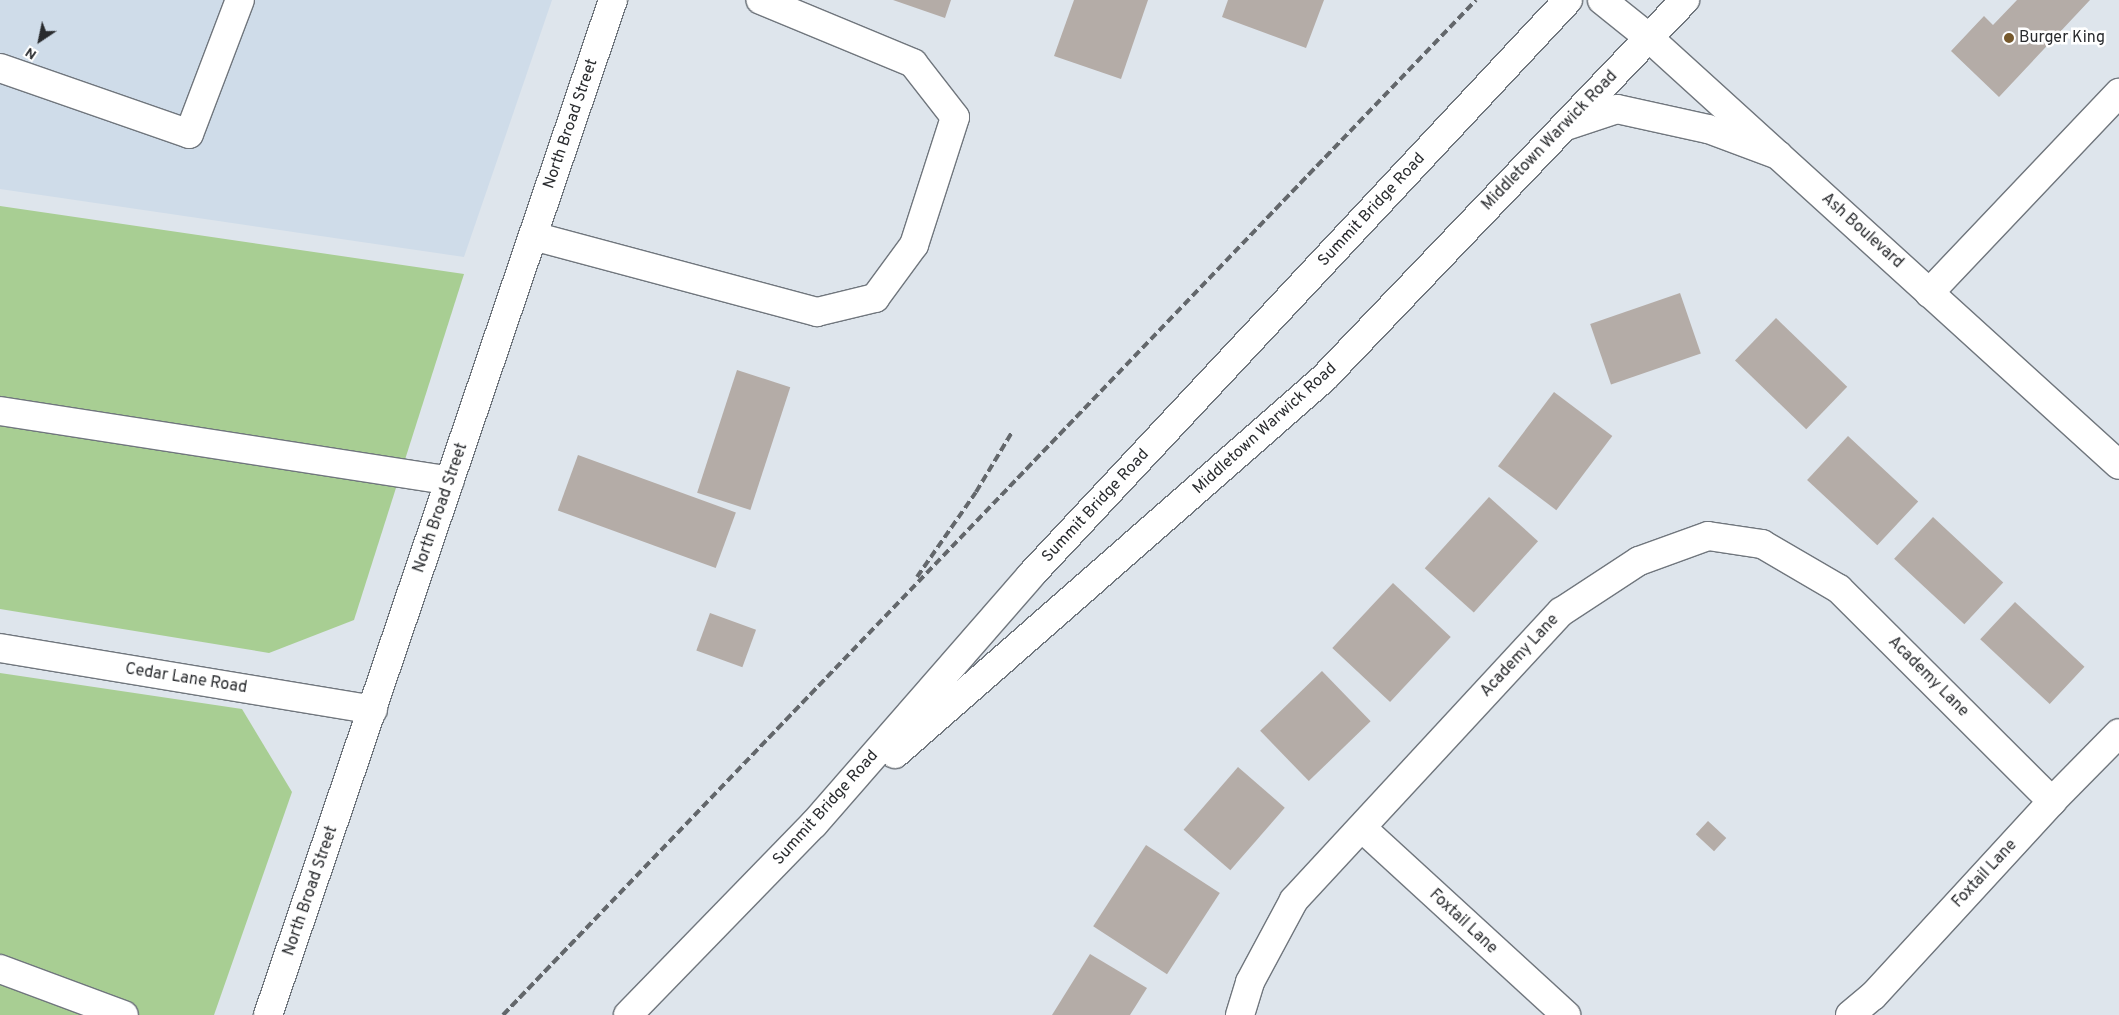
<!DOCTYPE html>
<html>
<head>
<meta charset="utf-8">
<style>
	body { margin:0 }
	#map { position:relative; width:2119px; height:1015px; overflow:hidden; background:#dee5ec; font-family:Overpass,sans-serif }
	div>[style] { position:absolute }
	.built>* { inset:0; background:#cfdce9 }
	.green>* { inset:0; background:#a8ce93 }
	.building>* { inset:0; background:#b4aca7; transform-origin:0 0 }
	.roads { filter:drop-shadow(1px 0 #70767d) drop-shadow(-1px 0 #70767d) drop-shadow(0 1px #70767d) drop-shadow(0 -1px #70767d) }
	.minor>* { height:28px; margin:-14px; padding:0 14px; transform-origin:14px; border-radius:14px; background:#fff }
	.major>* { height:28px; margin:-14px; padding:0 14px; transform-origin:14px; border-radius:14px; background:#fff }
	.rail>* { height:4px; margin-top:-2px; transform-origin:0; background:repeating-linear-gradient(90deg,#63676b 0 8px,transparent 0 12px) }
	.dots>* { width:14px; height:14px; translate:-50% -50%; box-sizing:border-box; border:2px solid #fff; border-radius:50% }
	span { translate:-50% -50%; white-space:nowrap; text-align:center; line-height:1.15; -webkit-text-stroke:5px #fff; paint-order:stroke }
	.poi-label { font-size:16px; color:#292b2e }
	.left { translate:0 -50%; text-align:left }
	.street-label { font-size:16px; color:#292b2e }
	.north { position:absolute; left:15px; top:15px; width:50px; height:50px; -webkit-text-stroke:4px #fff; paint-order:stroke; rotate:214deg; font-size:14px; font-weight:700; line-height:20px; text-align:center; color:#292b2e }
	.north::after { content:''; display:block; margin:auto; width:18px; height:22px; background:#292b2e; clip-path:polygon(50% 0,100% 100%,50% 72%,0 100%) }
</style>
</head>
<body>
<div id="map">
	<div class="built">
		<i style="clip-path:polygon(0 0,552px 0,464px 257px,0 189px)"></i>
	</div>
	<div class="green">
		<i style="clip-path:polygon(0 206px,464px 274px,354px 620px,269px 653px,0 609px)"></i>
		<i style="clip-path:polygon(0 673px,242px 709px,292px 792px,214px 1015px,0 1015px)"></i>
	</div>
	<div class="building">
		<i style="clip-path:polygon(893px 0,951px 0,945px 18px)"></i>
		<i style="clip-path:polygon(1074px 0,1148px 0,1121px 79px,1054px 56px)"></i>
		<i style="clip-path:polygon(1228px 0,1324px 0,1306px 48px,1222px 17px)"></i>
		<i style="clip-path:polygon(2017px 0,2090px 0,1999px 97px,1951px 51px,1984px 16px,1993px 25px)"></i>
		<i style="left:1680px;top:293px;width:64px;height:95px;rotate:71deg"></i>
		<i style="left:1776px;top:318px;width:99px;height:59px;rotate:44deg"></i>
		<i style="left:737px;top:370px;width:56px;height:129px;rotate:18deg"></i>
		<i style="left:1554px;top:392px;width:73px;height:93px;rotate:37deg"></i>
		<i style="left:1848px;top:436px;width:96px;height:60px;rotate:43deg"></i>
		<i style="left:578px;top:455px;width:168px;height:59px;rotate:20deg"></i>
		<i style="left:1489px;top:497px;width:66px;height:96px;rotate:42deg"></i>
		<i style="left:1933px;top:517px;width:96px;height:57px;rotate:43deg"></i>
		<i style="left:1393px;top:583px;width:79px;height:89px;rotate:43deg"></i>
		<i style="left:2015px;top:602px;width:95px;height:51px;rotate:43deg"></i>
		<i style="left:710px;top:613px;width:49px;height:40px;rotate:20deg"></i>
		<i style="left:1322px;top:671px;width:70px;height:86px;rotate:46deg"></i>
		<i style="left:1238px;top:767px;width:62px;height:83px;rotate:41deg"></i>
		<i style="left:1708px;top:821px;width:25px;height:18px;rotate:43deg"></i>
		<i style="left:1146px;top:845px;width:88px;height:97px;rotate:33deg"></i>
		<i style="clip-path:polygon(1090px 954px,1147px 988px,1130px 1015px,1052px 1015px)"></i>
	</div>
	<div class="roads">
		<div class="minor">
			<i style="left:1602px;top:0;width:59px;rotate:38.8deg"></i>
			<i style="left:1648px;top:37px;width:636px;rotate:42.26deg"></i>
			<i style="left:0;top:68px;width:200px;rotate:19.2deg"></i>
			<i style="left:189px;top:134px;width:143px;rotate:-69.2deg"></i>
			<i style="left:533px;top:236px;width:294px;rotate:15deg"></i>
			<i style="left:817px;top:312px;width:60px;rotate:-13.6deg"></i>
			<i style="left:875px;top:298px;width:66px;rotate:-53.7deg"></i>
			<i style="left:914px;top:245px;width:134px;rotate:-72.2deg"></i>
			<i style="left:955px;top:117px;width:68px;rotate:-127.9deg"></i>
			<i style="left:913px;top:63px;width:165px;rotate:-157.5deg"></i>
			<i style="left:1929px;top:293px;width:276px;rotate:-46.5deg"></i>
			<i style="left:0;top:411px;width:455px;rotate:8.8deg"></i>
			<i style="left:0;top:648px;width:378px;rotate:9.4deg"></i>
			<i style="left:1362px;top:828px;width:277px;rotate:42.5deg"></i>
			<i style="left:0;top:969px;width:132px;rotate:20.4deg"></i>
			<i style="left:1240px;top:1015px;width:34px;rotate:-73deg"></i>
			<i style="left:1250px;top:982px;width:93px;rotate:-61.8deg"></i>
			<i style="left:1294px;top:900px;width:393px;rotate:-47.2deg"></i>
			<i style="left:1561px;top:612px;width:93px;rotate:-33.2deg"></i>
			<i style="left:1639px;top:561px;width:73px;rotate:-19.9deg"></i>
			<i style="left:1708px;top:536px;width:55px;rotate:8.4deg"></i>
			<i style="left:1762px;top:544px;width:89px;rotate:30.3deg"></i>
			<i style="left:1839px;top:589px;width:301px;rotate:44.9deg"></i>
			<i style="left:1850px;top:1015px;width:30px;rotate:-40deg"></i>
			<i style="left:1873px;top:996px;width:265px;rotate:-47.4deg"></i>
			<i style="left:2052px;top:801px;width:95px;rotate:-45.4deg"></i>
		</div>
		<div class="major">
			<i style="left:1566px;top:126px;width:54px;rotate:-18.4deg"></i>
			<i style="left:1617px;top:109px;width:93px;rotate:12.4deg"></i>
			<i style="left:1708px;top:129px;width:75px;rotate:20.4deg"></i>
			<i style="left:895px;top:754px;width:570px;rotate:-41.23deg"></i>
			<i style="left:1324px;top:378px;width:523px;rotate:-46.32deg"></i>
			<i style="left:268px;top:1015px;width:1072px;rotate:-71.23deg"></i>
			<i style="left:628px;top:1015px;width:267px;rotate:-45.8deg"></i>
			<i style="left:814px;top:824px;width:329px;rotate:-48.9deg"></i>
			<i style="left:1030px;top:576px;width:788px;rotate:-46.95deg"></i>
		</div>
	</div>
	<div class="rail">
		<i style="left:917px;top:577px;width:103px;rotate:-55.2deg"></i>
		<i style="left:976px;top:492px;width:70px;rotate:-59deg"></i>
		<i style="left:503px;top:1015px;width:1406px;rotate:-46.21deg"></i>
	</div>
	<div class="dots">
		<i style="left:2009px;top:38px;background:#76592d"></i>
	</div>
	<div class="poi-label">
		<span class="left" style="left:2019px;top:38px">Burger King</span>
	</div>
	<div class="street-label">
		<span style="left:571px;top:124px;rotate:-71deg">North Broad Street</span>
		<span style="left:1550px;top:141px;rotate:-46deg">Middletown Warwick Road</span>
		<span style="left:1372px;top:210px;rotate:-47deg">Summit Bridge Road</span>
		<span style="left:1862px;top:231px;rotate:42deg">Ash Boulevard</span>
		<span style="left:1265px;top:429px;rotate:-42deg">Middletown Warwick Road</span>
		<span style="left:1096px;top:506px;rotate:-47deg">Summit Bridge Road</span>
		<span style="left:441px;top:508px;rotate:-71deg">North Broad Street</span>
		<span style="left:1520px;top:656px;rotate:-47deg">Academy Lane</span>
		<span style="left:1928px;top:677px;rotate:45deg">Academy Lane</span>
		<span style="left:186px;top:679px;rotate:9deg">Cedar Lane Road</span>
		<span style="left:826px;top:808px;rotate:-48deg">Summit Bridge Road</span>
		<span style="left:1985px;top:874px;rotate:-47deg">Foxtail Lane</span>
		<span style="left:311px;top:891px;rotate:-71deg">North Broad Street</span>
		<span style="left:1463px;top:922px;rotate:43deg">Foxtail Lane</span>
	</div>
	<div class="north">N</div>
</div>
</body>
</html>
